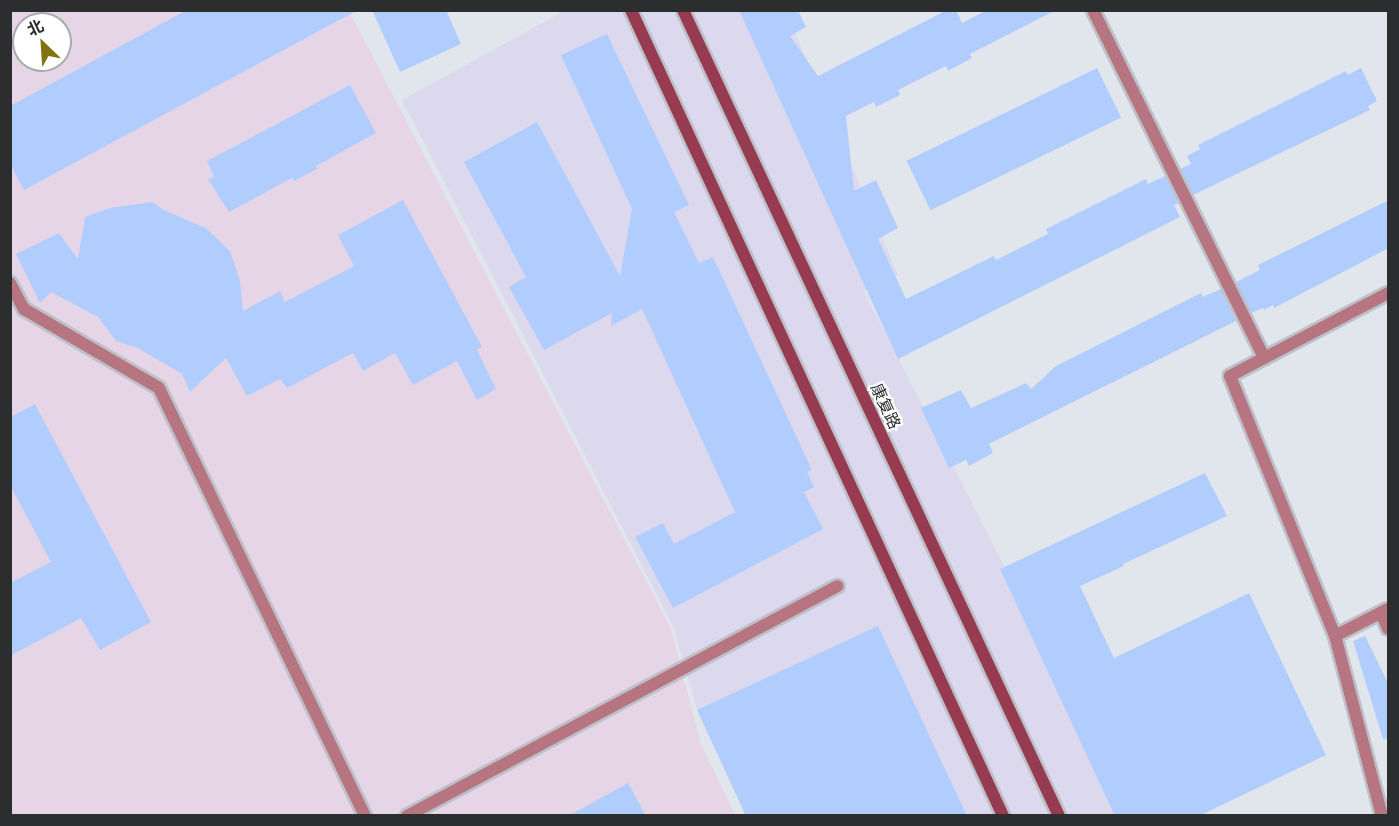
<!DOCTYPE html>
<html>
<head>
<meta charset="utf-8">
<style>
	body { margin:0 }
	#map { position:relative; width:1399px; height:826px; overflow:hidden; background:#e1e6ed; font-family:"PT Sans","Noto Sans SC",sans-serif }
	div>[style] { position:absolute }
	.commercial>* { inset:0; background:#dcd8ee }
	.education>* { inset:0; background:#e6d5e7 }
	.building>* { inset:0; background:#b1cdfd; transform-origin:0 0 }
	.roads { filter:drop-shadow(2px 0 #bdc1c7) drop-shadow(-2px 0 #bdc1c7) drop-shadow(0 2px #bdc1c7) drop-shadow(0 -2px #bdc1c7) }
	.lane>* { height:12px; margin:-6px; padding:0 6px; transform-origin:6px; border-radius:6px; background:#b67581 }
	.street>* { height:12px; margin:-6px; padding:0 6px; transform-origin:6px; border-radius:6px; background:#b67581 }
	.secondary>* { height:12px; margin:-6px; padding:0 6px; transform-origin:6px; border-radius:6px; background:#973b52 }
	span { translate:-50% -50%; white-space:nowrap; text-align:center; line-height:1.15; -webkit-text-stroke:4.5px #fff; paint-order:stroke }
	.street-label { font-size:16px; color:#2b2d2f }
	.frame { position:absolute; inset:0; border:12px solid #2b2d2f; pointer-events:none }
	.north { position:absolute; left:12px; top:12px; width:60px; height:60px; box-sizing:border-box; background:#fff; border:2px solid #aaabac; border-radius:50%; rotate:335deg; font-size:16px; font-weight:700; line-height:24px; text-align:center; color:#2b2d2f }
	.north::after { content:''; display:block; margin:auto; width:21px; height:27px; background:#827212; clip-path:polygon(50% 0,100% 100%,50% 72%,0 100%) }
</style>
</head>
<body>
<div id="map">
	<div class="commercial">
		<i style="clip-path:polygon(564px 11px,786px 11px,898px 275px,864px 291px,1055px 666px,1180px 815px,746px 815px,697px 710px,674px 628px,402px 100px)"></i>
	</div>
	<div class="education">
		<i style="clip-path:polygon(evenodd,10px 11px,349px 11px,671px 629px,701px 744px,735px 815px,11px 815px,10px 11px,24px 24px,60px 24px,60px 60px,24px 60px,24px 24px)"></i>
	</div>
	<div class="building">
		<i style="clip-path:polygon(187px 10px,358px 10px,24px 190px,10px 164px,10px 106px)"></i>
		<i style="clip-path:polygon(372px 10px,446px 10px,461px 44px,400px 72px)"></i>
		<i style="clip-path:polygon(739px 10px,798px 10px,806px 27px,790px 36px,818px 76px,947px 10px,956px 10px,962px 23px,987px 10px,1056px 10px,970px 54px,972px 58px,948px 71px,946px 66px,898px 90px,900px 95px,876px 107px,874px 102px,846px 116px,854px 191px,876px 180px,898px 228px,878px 239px,906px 299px,994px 256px,996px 260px,1048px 234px,1046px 229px,1146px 179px,1148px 184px,1165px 176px,1179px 203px,1174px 205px,1180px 217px,898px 359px)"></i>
		<i style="clip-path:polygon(607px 34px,689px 205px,674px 212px,699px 263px,713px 257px,812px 470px,807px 472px,814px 487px,804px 492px,823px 529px,673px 608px,635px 537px,663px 523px,674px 544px,735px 512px,642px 309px,611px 326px,612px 313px,544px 350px,509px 287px,526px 277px,464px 162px,537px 122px,620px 276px,632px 209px,561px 55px)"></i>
		<i style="left:1097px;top:68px;width:55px;height:212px;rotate:64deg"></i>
		<i style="clip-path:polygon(1361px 68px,1377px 101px,1368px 106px,1370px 110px,1193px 195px,1180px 169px,1191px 164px,1187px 156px,1200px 149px,1198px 145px,1346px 71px,1348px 75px)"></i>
		<i style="clip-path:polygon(350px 85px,376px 133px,316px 166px,317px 169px,294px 181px,292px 178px,229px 212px,208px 179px,214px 177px,207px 161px)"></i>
		<i style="clip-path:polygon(403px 200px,482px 347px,477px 350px,496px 389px,477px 400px,457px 361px,413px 385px,395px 353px,363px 371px,353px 353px,287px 388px,280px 379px,247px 396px,226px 358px,190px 392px,182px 374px,138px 348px,116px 341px,98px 317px,51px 292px,40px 303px,16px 254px,59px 233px,78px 259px,85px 217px,110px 208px,152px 202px,164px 210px,206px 228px,230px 251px,240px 280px,243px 311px,280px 291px,285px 302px,354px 266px,338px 235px)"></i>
		<i style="clip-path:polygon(1389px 200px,1389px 248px,1274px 308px,1273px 305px,1264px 310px,1263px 308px,1251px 313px,1236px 282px,1260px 270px,1258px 265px)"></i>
		<i style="clip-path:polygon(1221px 289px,1236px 321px,989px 444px,993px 453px,969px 466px,966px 460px,949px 468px,921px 408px,961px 390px,971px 408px,1026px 383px,1031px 389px,1056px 366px,1201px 293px,1203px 297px)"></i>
		<i style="clip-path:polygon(35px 404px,151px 622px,100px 650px,81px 618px,10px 656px,10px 583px,51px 562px,10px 485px,10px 417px)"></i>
		<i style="clip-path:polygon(1205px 473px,1227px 516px,1123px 564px,1124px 566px,1080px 586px,1114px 658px,1249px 593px,1326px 755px,1199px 816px,1115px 816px,1000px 569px)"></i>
		<i style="clip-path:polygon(878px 626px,967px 816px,746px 816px,697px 710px)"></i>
		<i style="clip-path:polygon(1365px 636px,1389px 685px,1389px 739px,1383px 739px,1353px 641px)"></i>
		<i style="clip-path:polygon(628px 783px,646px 816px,568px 816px)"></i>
	</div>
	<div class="roads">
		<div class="lane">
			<i style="left:1381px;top:613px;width:17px;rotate:66deg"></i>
		</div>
		<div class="street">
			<i style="left:1093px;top:10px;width:388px;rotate:63.8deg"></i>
			<i style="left:10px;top:283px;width:30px;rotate:62deg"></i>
			<i style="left:24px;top:309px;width:156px;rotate:30.3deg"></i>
			<i style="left:159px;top:388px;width:475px;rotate:64.3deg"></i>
			<i style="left:1335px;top:636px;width:280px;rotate:-112deg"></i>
			<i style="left:1230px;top:376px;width:178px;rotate:-27.7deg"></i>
			<i style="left:407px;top:816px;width:488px;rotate:-28.1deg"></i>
			<i style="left:1382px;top:816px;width:186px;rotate:-104.6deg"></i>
			<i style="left:1335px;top:636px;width:59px;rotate:-27deg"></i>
		</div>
		<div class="secondary">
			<i style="left:631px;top:10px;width:888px;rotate:65.22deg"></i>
			<i style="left:683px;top:10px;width:889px;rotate:64.99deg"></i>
		</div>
	</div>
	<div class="street-label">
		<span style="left:886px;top:406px;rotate:65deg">康复路</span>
	</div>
	<div class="frame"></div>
	<div class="north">北</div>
</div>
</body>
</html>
